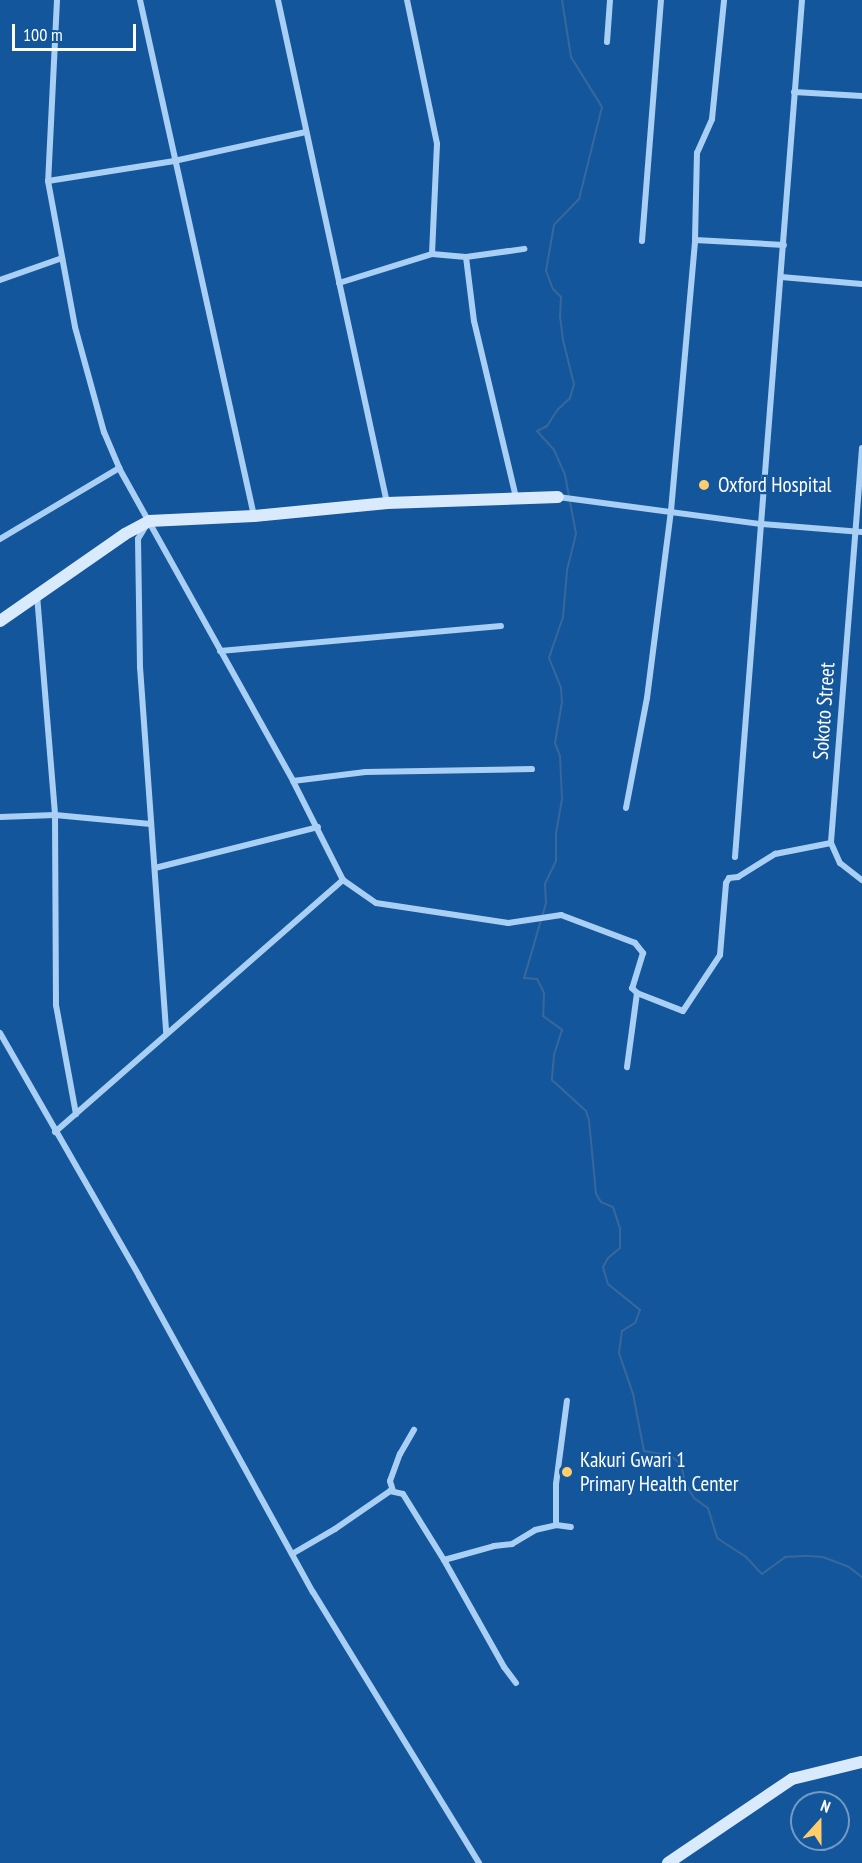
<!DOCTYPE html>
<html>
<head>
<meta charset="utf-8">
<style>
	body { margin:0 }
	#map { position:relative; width:862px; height:1863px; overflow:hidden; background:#14569c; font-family:"PT Sans Narrow",sans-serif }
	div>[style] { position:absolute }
	.stream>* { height:2px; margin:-1px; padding:0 1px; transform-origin:1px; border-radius:1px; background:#38689b }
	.street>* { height:6px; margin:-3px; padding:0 3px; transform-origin:3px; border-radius:3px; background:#a9cff4 }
	.secondary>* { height:12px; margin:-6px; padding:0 6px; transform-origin:6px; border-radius:6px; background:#d9eafd }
	.dots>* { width:16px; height:16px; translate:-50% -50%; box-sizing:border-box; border:3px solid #14569c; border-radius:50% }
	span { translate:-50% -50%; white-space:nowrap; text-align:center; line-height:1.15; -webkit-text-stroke:4.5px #14569c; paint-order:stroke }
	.poi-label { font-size:21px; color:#fff }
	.left { translate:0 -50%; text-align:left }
	.street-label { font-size:21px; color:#fff }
	.north { position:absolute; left:790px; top:1791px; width:60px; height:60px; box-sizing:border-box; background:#14569c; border:2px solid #729ac4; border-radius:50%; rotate:21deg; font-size:16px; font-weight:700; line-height:24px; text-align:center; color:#fff }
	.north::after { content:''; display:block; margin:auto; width:21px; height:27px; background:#ffcd6c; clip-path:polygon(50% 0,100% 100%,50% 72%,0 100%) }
	.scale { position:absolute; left:12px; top:24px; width:124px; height:27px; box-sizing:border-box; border:3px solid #fff; border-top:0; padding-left:8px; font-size:18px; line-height:21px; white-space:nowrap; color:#fff; -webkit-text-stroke:4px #14569c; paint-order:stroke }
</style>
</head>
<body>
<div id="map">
	<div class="stream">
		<i style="left:562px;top:0;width:58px;rotate:81deg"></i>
		<i style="left:571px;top:57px;width:59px;rotate:58.2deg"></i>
		<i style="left:602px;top:107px;width:95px;rotate:104deg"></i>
		<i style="left:579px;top:199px;width:36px;rotate:134deg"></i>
		<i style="left:554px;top:225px;width:47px;rotate:99.9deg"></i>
		<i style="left:546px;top:271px;width:19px;rotate:69deg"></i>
		<i style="left:553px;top:289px;width:11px;rotate:45deg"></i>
		<i style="left:561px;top:297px;width:19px;rotate:93deg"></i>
		<i style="left:560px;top:316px;width:24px;rotate:83deg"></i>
		<i style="left:563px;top:340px;width:45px;rotate:76deg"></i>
		<i style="left:574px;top:384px;width:15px;rotate:106deg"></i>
		<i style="left:570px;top:398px;width:16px;rotate:137deg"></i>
		<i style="left:558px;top:409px;width:20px;rotate:123deg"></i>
		<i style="left:547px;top:426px;width:11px;rotate:153deg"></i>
		<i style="left:537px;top:431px;width:25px;rotate:48deg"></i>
		<i style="left:554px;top:450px;width:27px;rotate:66deg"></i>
		<i style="left:565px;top:475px;width:60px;rotate:79.4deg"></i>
		<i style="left:576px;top:534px;width:38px;rotate:104deg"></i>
		<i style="left:567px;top:571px;width:46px;rotate:95deg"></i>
		<i style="left:563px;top:617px;width:43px;rotate:108.9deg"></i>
		<i style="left:549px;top:658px;width:32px;rotate:68deg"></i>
		<i style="left:561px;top:688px;width:14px;rotate:86deg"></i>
		<i style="left:562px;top:702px;width:42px;rotate:99.7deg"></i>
		<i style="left:555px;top:743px;width:14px;rotate:69deg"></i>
		<i style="left:560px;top:756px;width:43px;rotate:87.3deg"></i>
		<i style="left:562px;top:799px;width:35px;rotate:100deg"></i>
		<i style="left:556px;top:833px;width:28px;rotate:90deg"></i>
		<i style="left:556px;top:861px;width:25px;rotate:116deg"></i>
		<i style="left:545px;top:884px;width:19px;rotate:87deg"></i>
		<i style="left:546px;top:903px;width:78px;rotate:106.3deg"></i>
		<i style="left:524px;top:978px;width:13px;rotate:4deg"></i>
		<i style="left:537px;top:979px;width:16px;rotate:63deg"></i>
		<i style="left:544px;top:993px;width:23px;rotate:92deg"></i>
		<i style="left:543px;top:1016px;width:24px;rotate:36deg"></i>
		<i style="left:562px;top:1030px;width:26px;rotate:108deg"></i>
		<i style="left:554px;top:1055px;width:25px;rotate:95deg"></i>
		<i style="left:552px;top:1080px;width:46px;rotate:42.4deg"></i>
		<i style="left:586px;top:1111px;width:9px;rotate:72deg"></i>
		<i style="left:589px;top:1120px;width:74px;rotate:84.6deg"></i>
		<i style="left:596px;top:1194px;width:9px;rotate:58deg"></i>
		<i style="left:601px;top:1202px;width:13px;rotate:23deg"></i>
		<i style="left:613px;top:1207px;width:22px;rotate:72deg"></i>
		<i style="left:620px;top:1228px;width:20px;rotate:90deg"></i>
		<i style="left:620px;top:1248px;width:16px;rotate:140deg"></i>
		<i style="left:608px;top:1258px;width:10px;rotate:119deg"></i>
		<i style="left:603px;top:1267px;width:18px;rotate:74deg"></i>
		<i style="left:608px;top:1284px;width:41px;rotate:39.1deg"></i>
		<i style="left:640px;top:1310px;width:14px;rotate:111deg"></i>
		<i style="left:635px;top:1323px;width:15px;rotate:148deg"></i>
		<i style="left:622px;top:1331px;width:22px;rotate:98deg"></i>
		<i style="left:619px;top:1353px;width:43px;rotate:71.1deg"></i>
		<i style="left:633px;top:1394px;width:58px;rotate:79.1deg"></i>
		<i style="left:644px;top:1451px;width:27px;rotate:10deg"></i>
		<i style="left:671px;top:1456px;width:13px;rotate:39deg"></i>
		<i style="left:681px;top:1464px;width:19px;rotate:78deg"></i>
		<i style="left:685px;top:1483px;width:17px;rotate:59deg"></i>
		<i style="left:694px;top:1498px;width:17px;rotate:36deg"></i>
		<i style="left:708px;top:1508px;width:31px;rotate:73deg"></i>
		<i style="left:717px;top:1538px;width:35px;rotate:33deg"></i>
		<i style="left:746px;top:1557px;width:23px;rotate:47deg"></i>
		<i style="left:762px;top:1574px;width:29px;rotate:-36deg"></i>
		<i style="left:785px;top:1557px;width:22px;rotate:-3deg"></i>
		<i style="left:807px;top:1556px;width:16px;rotate:4deg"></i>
		<i style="left:823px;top:1557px;width:28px;rotate:21deg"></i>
		<i style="left:849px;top:1567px;width:16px;rotate:38deg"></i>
	</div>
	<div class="street">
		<i style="left:57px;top:0;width:181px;rotate:92.8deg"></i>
		<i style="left:48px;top:181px;width:148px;rotate:79.5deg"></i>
		<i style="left:75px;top:327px;width:109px;rotate:74.6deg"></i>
		<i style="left:104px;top:432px;width:39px;rotate:67deg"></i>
		<i style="left:119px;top:468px;width:358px;rotate:60.9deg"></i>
		<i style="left:293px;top:781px;width:111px;rotate:63.2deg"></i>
		<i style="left:343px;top:880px;width:40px;rotate:34.9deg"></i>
		<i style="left:376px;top:903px;width:134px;rotate:8.6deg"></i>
		<i style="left:508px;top:923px;width:54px;rotate:-8.6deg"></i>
		<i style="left:561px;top:915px;width:79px;rotate:20.7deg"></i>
		<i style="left:635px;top:943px;width:13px;rotate:51deg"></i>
		<i style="left:643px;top:953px;width:37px;rotate:107deg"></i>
		<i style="left:632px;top:988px;width:7px;rotate:45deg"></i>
		<i style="left:637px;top:993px;width:75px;rotate:97.7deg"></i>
		<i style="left:140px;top:0;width:528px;rotate:77.54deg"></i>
		<i style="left:278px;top:0;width:515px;rotate:77.77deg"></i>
		<i style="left:407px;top:0;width:147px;rotate:78.2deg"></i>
		<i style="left:437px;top:144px;width:110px;rotate:92.6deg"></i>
		<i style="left:607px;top:42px;width:42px;rotate:-85.9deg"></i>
		<i style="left:794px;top:92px;width:68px;rotate:3.4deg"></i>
		<i style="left:48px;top:181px;width:128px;rotate:-9deg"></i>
		<i style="left:174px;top:161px;width:135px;rotate:-12.4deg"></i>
		<i style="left:695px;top:240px;width:89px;rotate:3.2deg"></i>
		<i style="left:642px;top:241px;width:242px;rotate:-85.5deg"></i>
		<i style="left:466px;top:257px;width:64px;rotate:82.9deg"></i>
		<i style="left:474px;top:321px;width:181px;rotate:76.6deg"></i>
		<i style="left:781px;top:277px;width:81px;rotate:4.9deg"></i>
		<i style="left:0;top:280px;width:66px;rotate:-19.5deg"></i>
		<i style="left:339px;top:283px;width:97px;rotate:-17.3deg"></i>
		<i style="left:432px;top:254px;width:34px;rotate:5deg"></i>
		<i style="left:466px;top:257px;width:59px;rotate:-7.9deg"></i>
		<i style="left:862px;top:448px;width:396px;rotate:94.5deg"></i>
		<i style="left:831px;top:843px;width:22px;rotate:66deg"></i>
		<i style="left:840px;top:863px;width:28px;rotate:38deg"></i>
		<i style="left:558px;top:497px;width:205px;rotate:7.6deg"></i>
		<i style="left:761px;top:524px;width:101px;rotate:4.5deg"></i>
		<i style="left:147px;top:524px;width:17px;rotate:121deg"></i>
		<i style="left:138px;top:539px;width:128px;rotate:89.1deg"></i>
		<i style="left:140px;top:667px;width:367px;rotate:85.9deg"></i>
		<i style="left:0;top:539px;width:139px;rotate:-30.8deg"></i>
		<i style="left:37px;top:595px;width:221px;rotate:85.3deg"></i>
		<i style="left:55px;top:815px;width:190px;rotate:89.7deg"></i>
		<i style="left:56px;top:1005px;width:111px;rotate:79.6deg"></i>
		<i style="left:220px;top:651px;width:282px;rotate:-5.1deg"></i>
		<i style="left:293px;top:781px;width:73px;rotate:-7.1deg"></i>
		<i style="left:365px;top:772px;width:167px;rotate:-1deg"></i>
		<i style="left:626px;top:808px;width:112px;rotate:-79.2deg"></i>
		<i style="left:647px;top:698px;width:189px;rotate:-82.7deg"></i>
		<i style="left:671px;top:511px;width:272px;rotate:-84.9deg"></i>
		<i style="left:695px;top:240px;width:87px;rotate:-88.7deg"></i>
		<i style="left:697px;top:153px;width:37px;rotate:-66deg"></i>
		<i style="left:712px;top:119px;width:120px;rotate:-84.2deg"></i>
		<i style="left:0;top:817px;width:55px;rotate:-2.1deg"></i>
		<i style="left:55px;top:815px;width:96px;rotate:5.4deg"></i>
		<i style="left:735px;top:857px;width:860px;rotate:-85.53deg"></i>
		<i style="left:155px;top:868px;width:168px;rotate:-14.1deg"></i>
		<i style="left:637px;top:993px;width:49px;rotate:21.4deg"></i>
		<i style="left:683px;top:1011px;width:67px;rotate:-56.5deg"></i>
		<i style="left:720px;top:955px;width:72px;rotate:-85.2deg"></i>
		<i style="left:726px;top:883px;width:6px;rotate:-59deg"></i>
		<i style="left:729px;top:878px;width:9px;rotate:-6deg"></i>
		<i style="left:738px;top:877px;width:44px;rotate:-31.9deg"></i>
		<i style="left:775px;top:854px;width:57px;rotate:-11.1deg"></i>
		<i style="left:0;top:1033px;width:280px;rotate:60.2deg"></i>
		<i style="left:139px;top:1276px;width:361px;rotate:61.2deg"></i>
		<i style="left:313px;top:1592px;width:318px;rotate:58.5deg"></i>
		<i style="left:55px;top:1132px;width:383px;rotate:-41.2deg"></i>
		<i style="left:393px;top:1491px;width:10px;rotate:-107deg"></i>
		<i style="left:390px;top:1481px;width:29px;rotate:-70deg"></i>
		<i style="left:400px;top:1454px;width:28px;rotate:-60deg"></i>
		<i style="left:556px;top:1525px;width:41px;rotate:-90deg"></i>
		<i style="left:556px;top:1484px;width:84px;rotate:-82.5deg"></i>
		<i style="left:292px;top:1554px;width:50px;rotate:-30.2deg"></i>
		<i style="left:335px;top:1529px;width:67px;rotate:-34.6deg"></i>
		<i style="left:390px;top:1491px;width:13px;rotate:13deg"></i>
		<i style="left:403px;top:1494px;width:78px;rotate:58.2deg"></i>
		<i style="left:444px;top:1560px;width:123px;rotate:60.7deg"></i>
		<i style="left:504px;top:1667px;width:20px;rotate:53deg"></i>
		<i style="left:444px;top:1560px;width:52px;rotate:-15.6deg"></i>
		<i style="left:494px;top:1546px;width:18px;rotate:-6deg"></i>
		<i style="left:512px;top:1544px;width:27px;rotate:-31deg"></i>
		<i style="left:535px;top:1530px;width:22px;rotate:-13deg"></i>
		<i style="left:556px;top:1525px;width:15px;rotate:8deg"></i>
	</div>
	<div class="secondary">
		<i style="left:0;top:621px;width:152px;rotate:-34.8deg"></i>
		<i style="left:125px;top:534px;width:27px;rotate:-28deg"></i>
		<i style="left:149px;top:521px;width:105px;rotate:-2.7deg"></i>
		<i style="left:254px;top:516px;width:134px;rotate:-5.6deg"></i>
		<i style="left:387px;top:503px;width:171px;rotate:-2deg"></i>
		<i style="left:668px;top:1863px;width:150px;rotate:-34.1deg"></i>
		<i style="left:792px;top:1779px;width:72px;rotate:-13.7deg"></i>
	</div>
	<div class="dots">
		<i style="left:704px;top:485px;background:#ffcd6c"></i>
		<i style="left:567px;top:1472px;background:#ffcd6c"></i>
	</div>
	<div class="poi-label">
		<span class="left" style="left:718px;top:485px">Oxford Hospital</span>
		<span class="left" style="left:580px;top:1472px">Kakuri Gwari 1<br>Primary Health Center</span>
	</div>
	<div class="street-label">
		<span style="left:824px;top:711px;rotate:-86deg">Sokoto Street</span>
	</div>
	<div class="north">N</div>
	<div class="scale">100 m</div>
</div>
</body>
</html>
